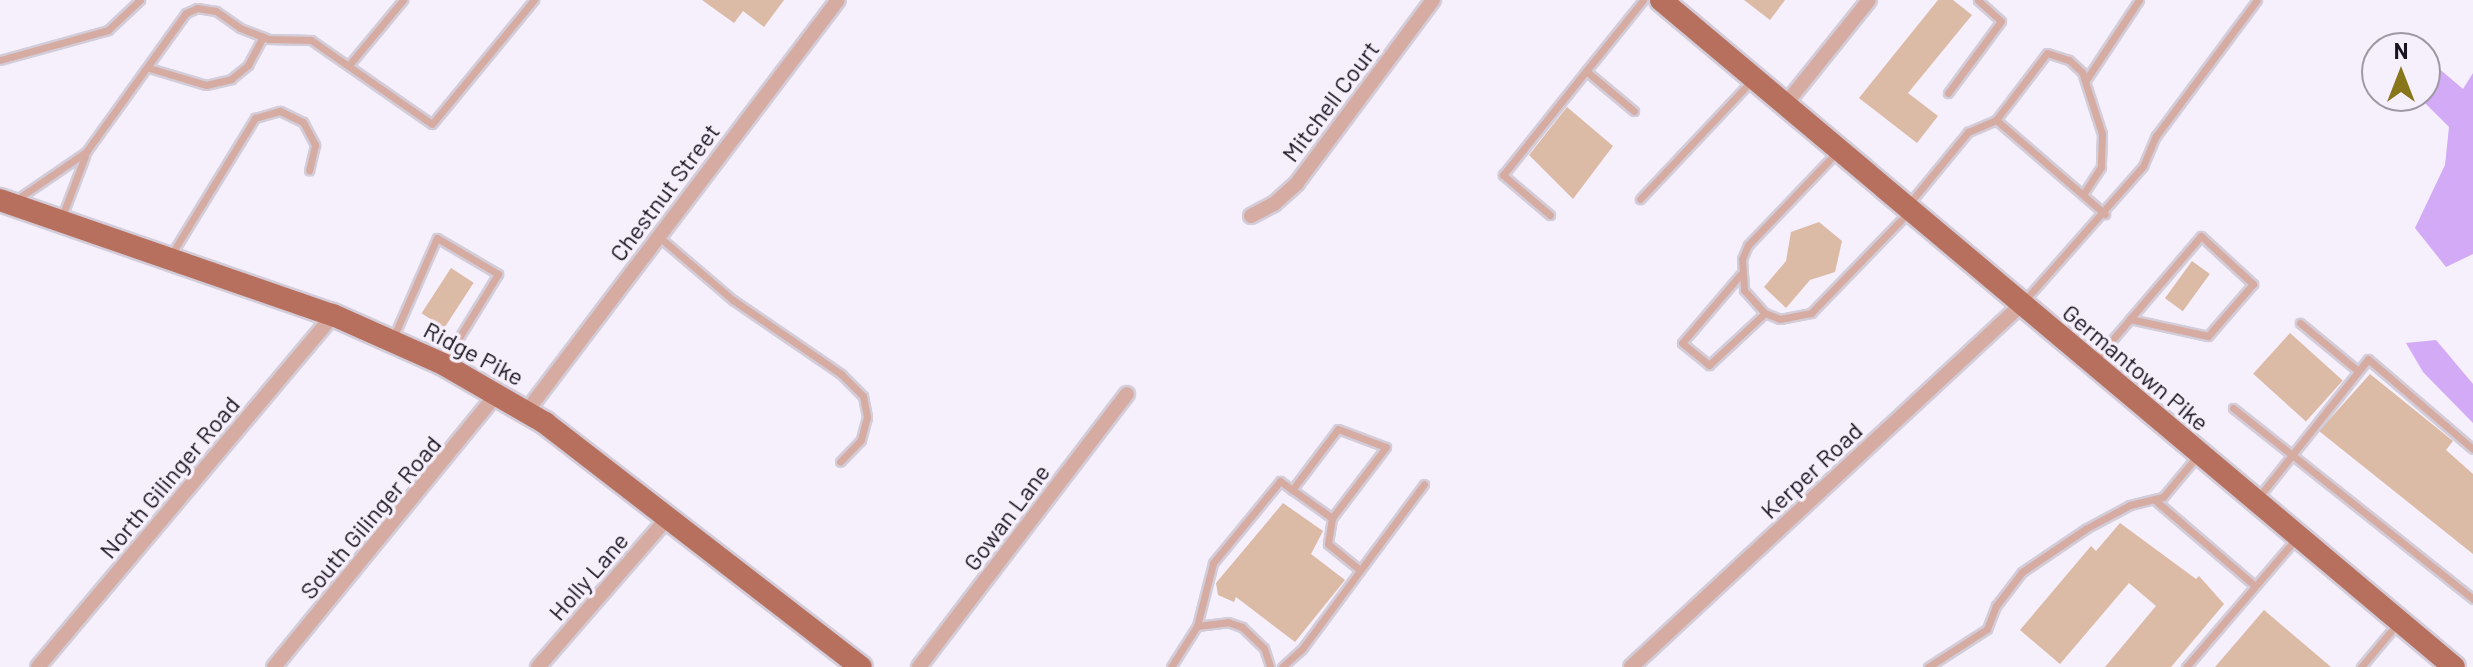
<!DOCTYPE html>
<html>
<head>
<meta charset="utf-8">
<style>
	body { margin:0 }
	#map { position:relative; width:2473px; height:667px; overflow:hidden; background:#f6effc; font-family:Barlow,sans-serif }
	div>[style] { position:absolute }
	.forest>* { inset:0; background:#d2aaf6 }
	.building>* { inset:0; background:#dbbaa6; transform-origin:0 0 }
	.roads { filter:drop-shadow(2px 0 #d3ccd9) drop-shadow(-2px 0 #d3ccd9) drop-shadow(0 2px #d3ccd9) drop-shadow(0 -2px #d3ccd9) }
	.lane>* { height:7px; margin:-3.5px; padding:0 3.5px; transform-origin:3.5px; border-radius:3.5px; background:#d6aca2 }
	.street>* { height:14px; margin:-7px; padding:0 7px; transform-origin:7px; border-radius:7px; background:#d6aca2 }
	.primary>* { height:22px; margin:-11px; padding:0 11px; transform-origin:11px; border-radius:11px; background:#b8705e }
	span { translate:-50% -50%; white-space:nowrap; text-align:center; line-height:1.15; -webkit-text-stroke:7px #f6effc; paint-order:stroke }
	.street-label { font-size:24px; color:#1a1420 }
	.north { position:absolute; left:2361px; top:32px; width:80px; height:80px; box-sizing:border-box; background:#f6effc; border:2px solid #9e97a4; border-radius:50%; rotate:0deg; font-size:22px; font-weight:700; line-height:32px; text-align:center; color:#1a1420 }
	.north::after { content:''; display:block; margin:auto; width:28px; height:36px; background:#88761a; clip-path:polygon(50% 0,100% 100%,50% 72%,0 100%) }
</style>
</head>
<body>
<div id="map">
	<div class="forest">
		<i style="clip-path:polygon(2430px 61px,2463px 89px,2473px 73px,2473px 254px,2446px 267px,2415px 228px,2445px 165px,2449px 127px,2418px 96px,2425px 96px,2425px 63px)"></i>
		<i style="clip-path:polygon(2436px 340px,2473px 384px,2473px 423px,2423px 372px,2406px 343px)"></i>
	</div>
	<div class="building">
		<i style="clip-path:polygon(702px 0,784px 0,764px 27px,743px 11px,734px 23px)"></i>
		<i style="clip-path:polygon(1744px 0,1785px 0,1770px 20px)"></i>
		<i style="clip-path:polygon(1938px 0,1953px 0,1972px 15px,1908px 93px,1938px 116px,1917px 143px,1859px 98px)"></i>
		<i style="clip-path:polygon(1567px 107px,1613px 146px,1573px 199px,1529px 155px)"></i>
		<i style="clip-path:polygon(1819px 222px,1842px 241px,1835px 272px,1810px 280px,1786px 308px,1764px 287px,1786px 261px,1791px 232px)"></i>
		<i style="left:2192px;top:261px;width:22px;height:46px;rotate:36deg"></i>
		<i style="left:451px;top:268px;width:27px;height:54px;rotate:33deg"></i>
		<i style="left:2290px;top:333px;width:71px;height:55px;rotate:42deg"></i>
		<i style="clip-path:polygon(2370px 374px,2453px 441px,2446px 450px,2473px 474px,2473px 554px,2319px 431px)"></i>
		<i style="clip-path:polygon(1283px 503px,1323px 531px,1311px 554px,1345px 580px,1295px 642px,1236px 597px,1234px 602px,1218px 595px,1216px 583px)"></i>
		<i style="clip-path:polygon(2120px 523px,2196px 579px,2199px 576px,2224px 604px,2171px 667px,2105px 667px,2156px 606px,2129px 583px,2060px 664px,2020px 630px,2091px 546px,2096px 551px)"></i>
		<i style="clip-path:polygon(2264px 610px,2331px 667px,2215px 667px)"></i>
	</div>
	<div class="roads">
		<div class="lane">
			<i style="left:0;top:60px;width:112px;rotate:-15.5deg"></i>
			<i style="left:108px;top:30px;width:44px;rotate:-43.2deg"></i>
			<i style="left:349px;top:65px;width:85px;rotate:-50.3deg"></i>
			<i style="left:149px;top:68px;width:59px;rotate:16.6deg"></i>
			<i style="left:206px;top:85px;width:26px;rotate:-13deg"></i>
			<i style="left:231px;top:79px;width:22px;rotate:-39deg"></i>
			<i style="left:248px;top:65px;width:32px;rotate:-62deg"></i>
			<i style="left:2086px;top:80px;width:96px;rotate:-56.5deg"></i>
			<i style="left:1948px;top:93px;width:89px;rotate:-53.6deg"></i>
			<i style="left:2001px;top:21px;width:31px;rotate:-138deg"></i>
			<i style="left:1634px;top:111px;width:62px;rotate:-140.2deg"></i>
			<i style="left:1586px;top:71px;width:91px;rotate:-51.2deg"></i>
			<i style="left:1996px;top:120px;width:144px;rotate:40.8deg"></i>
			<i style="left:1837px;top:152px;width:129px;rotate:133.7deg"></i>
			<i style="left:1748px;top:245px;width:15px;rotate:113deg"></i>
			<i style="left:1742px;top:259px;width:31px;rotate:86deg"></i>
			<i style="left:1744px;top:290px;width:31px;rotate:48deg"></i>
			<i style="left:1765px;top:313px;width:16px;rotate:22deg"></i>
			<i style="left:1780px;top:319px;width:32px;rotate:-11deg"></i>
			<i style="left:1811px;top:313px;width:142px;rotate:-45.9deg"></i>
			<i style="left:1910px;top:211px;width:12px;rotate:-76deg"></i>
			<i style="left:1913px;top:199px;width:87px;rotate:-50.6deg"></i>
			<i style="left:1968px;top:132px;width:30px;rotate:-23deg"></i>
			<i style="left:1996px;top:120px;width:84px;rotate:-52.7deg"></i>
			<i style="left:2047px;top:53px;width:23px;rotate:18deg"></i>
			<i style="left:2069px;top:60px;width:18px;rotate:43deg"></i>
			<i style="left:2082px;top:72px;width:65px;rotate:72.1deg"></i>
			<i style="left:2102px;top:134px;width:33px;rotate:92deg"></i>
			<i style="left:2101px;top:167px;width:33px;rotate:123deg"></i>
			<i style="left:1640px;top:199px;width:163px;rotate:-46.7deg"></i>
			<i style="left:16px;top:200px;width:85px;rotate:-34.4deg"></i>
			<i style="left:86px;top:152px;width:171px;rotate:-54.3deg"></i>
			<i style="left:186px;top:13px;width:12px;rotate:-24deg"></i>
			<i style="left:197px;top:8px;width:19px;rotate:9deg"></i>
			<i style="left:216px;top:11px;width:29px;rotate:35deg"></i>
			<i style="left:240px;top:28px;width:31px;rotate:21deg"></i>
			<i style="left:269px;top:39px;width:42px;rotate:1.4deg"></i>
			<i style="left:311px;top:40px;width:147px;rotate:34.8deg"></i>
			<i style="left:432px;top:124px;width:161px;rotate:-50.6deg"></i>
			<i style="left:1550px;top:215px;width:62px;rotate:-139.6deg"></i>
			<i style="left:1503px;top:175px;width:133px;rotate:-51.4deg"></i>
			<i style="left:61px;top:219px;width:67px;rotate:-69.1deg"></i>
			<i style="left:658px;top:236px;width:99px;rotate:40.5deg"></i>
			<i style="left:733px;top:300px;width:131px;rotate:34.4deg"></i>
			<i style="left:841px;top:374px;width:31px;rotate:45deg"></i>
			<i style="left:863px;top:396px;width:21px;rotate:79deg"></i>
			<i style="left:867px;top:417px;width:24px;rotate:105deg"></i>
			<i style="left:861px;top:440px;width:30px;rotate:134deg"></i>
			<i style="left:171px;top:255px;width:161px;rotate:-58.5deg"></i>
			<i style="left:255px;top:118px;width:26px;rotate:-16deg"></i>
			<i style="left:280px;top:111px;width:25px;rotate:26deg"></i>
			<i style="left:303px;top:122px;width:26px;rotate:62deg"></i>
			<i style="left:315px;top:145px;width:26px;rotate:103deg"></i>
			<i style="left:1740px;top:275px;width:89px;rotate:130.5deg"></i>
			<i style="left:1682px;top:343px;width:35px;rotate:39deg"></i>
			<i style="left:1709px;top:365px;width:76px;rotate:-42.9deg"></i>
			<i style="left:2025px;top:300px;width:179px;rotate:-48.6deg"></i>
			<i style="left:2143px;top:166px;width:33px;rotate:-67deg"></i>
			<i style="left:2156px;top:136px;width:169px;rotate:-53.4deg"></i>
			<i style="left:2300px;top:323px;width:75px;rotate:39.6deg"></i>
			<i style="left:393px;top:338px;width:109px;rotate:-66.3deg"></i>
			<i style="left:437px;top:238px;width:71px;rotate:30.5deg"></i>
			<i style="left:498px;top:274px;width:103px;rotate:121.5deg"></i>
			<i style="left:2095px;top:360px;width:54px;rotate:-49.5deg"></i>
			<i style="left:2130px;top:319px;width:109px;rotate:-49.5deg"></i>
			<i style="left:2201px;top:236px;width:71px;rotate:42.7deg"></i>
			<i style="left:2253px;top:284px;width:69px;rotate:130.9deg"></i>
			<i style="left:2208px;top:336px;width:80px;rotate:-167.7deg"></i>
			<i style="left:2233px;top:408px;width:307px;rotate:38.5deg"></i>
			<i style="left:1292px;top:490px;width:76px;rotate:-53deg"></i>
			<i style="left:1338px;top:429px;width:51px;rotate:20.6deg"></i>
			<i style="left:1386px;top:447px;width:89px;rotate:127.3deg"></i>
			<i style="left:1332px;top:518px;width:26px;rotate:99deg"></i>
			<i style="left:1328px;top:544px;width:41px;rotate:39.1deg"></i>
			<i style="left:2258px;top:498px;width:177px;rotate:-51.6deg"></i>
			<i style="left:2368px;top:359px;width:138px;rotate:40.6deg"></i>
			<i style="left:2156px;top:501px;width:130px;rotate:40.6deg"></i>
			<i style="left:1197px;top:626px;width:31px;rotate:-7deg"></i>
			<i style="left:1228px;top:622px;width:15px;rotate:20deg"></i>
			<i style="left:1242px;top:627px;width:30px;rotate:44deg"></i>
			<i style="left:1264px;top:648px;width:20px;rotate:72deg"></i>
			<i style="left:1171px;top:667px;width:49px;rotate:-57.6deg"></i>
			<i style="left:1197px;top:626px;width:65px;rotate:-75.7deg"></i>
			<i style="left:1213px;top:563px;width:106px;rotate:-50.7deg"></i>
			<i style="left:1280px;top:481px;width:64px;rotate:35.4deg"></i>
			<i style="left:1282px;top:667px;width:27px;rotate:-42deg"></i>
			<i style="left:1302px;top:649px;width:205px;rotate:-53.5deg"></i>
			<i style="left:1928px;top:667px;width:70px;rotate:-32.8deg"></i>
			<i style="left:1987px;top:629px;width:25px;rotate:-69deg"></i>
			<i style="left:1996px;top:606px;width:43px;rotate:-52.6deg"></i>
			<i style="left:2022px;top:572px;width:78px;rotate:-34.1deg"></i>
			<i style="left:2087px;top:528px;width:49px;rotate:-28.1deg"></i>
			<i style="left:2130px;top:505px;width:34px;rotate:-14deg"></i>
			<i style="left:2163px;top:497px;width:55px;rotate:-50.2deg"></i>
			<i style="left:2186px;top:667px;width:167px;rotate:-49.4deg"></i>
			<i style="left:2361px;top:667px;width:56px;rotate:-50.1deg"></i>
		</div>
		<div class="street">
			<i style="left:1785px;top:105px;width:134px;rotate:-51.3deg"></i>
			<i style="left:1251px;top:216px;width:26px;rotate:-28deg"></i>
			<i style="left:1274px;top:204px;width:31px;rotate:-42deg"></i>
			<i style="left:1297px;top:183px;width:228px;rotate:-53.4deg"></i>
			<i style="left:527px;top:411px;width:515px;rotate:-52.89deg"></i>
			<i style="left:38px;top:667px;width:459px;rotate:-50deg"></i>
			<i style="left:274px;top:667px;width:353px;rotate:-50.8deg"></i>
			<i style="left:538px;top:667px;width:201px;rotate:-49deg"></i>
			<i style="left:919px;top:667px;width:343px;rotate:-52.7deg"></i>
			<i style="left:1631px;top:667px;width:532px;rotate:-42.87deg"></i>
		</div>
		<div class="primary">
			<i style="left:1661px;top:0;width:1036px;rotate:40.07deg"></i>
			<i style="left:0;top:200px;width:352px;rotate:19.1deg"></i>
			<i style="left:333px;top:315px;width:120px;rotate:24deg"></i>
			<i style="left:443px;top:364px;width:118px;rotate:30deg"></i>
			<i style="left:545px;top:423px;width:399px;rotate:37.7deg"></i>
		</div>
	</div>
	<div class="street-label">
		<span style="left:1330px;top:101px;rotate:-53deg">Mitchell Court</span>
		<span style="left:664px;top:192px;rotate:-53deg">Chestnut Street</span>
		<span style="left:474px;top:353px;rotate:28deg">Ridge Pike</span>
		<span style="left:2136px;top:367px;rotate:40deg">Germantown Pike</span>
		<span style="left:1811px;top:470px;rotate:-43deg">Kerper Road</span>
		<span style="left:169px;top:477px;rotate:-50deg">North Gilinger Road</span>
		<span style="left:370px;top:517px;rotate:-50deg">South Gilinger Road</span>
		<span style="left:1006px;top:517px;rotate:-53deg">Gowan Lane</span>
		<span style="left:588px;top:576px;rotate:-49deg">Holly Lane</span>
	</div>
	<div class="north">N</div>
</div>
</body>
</html>
